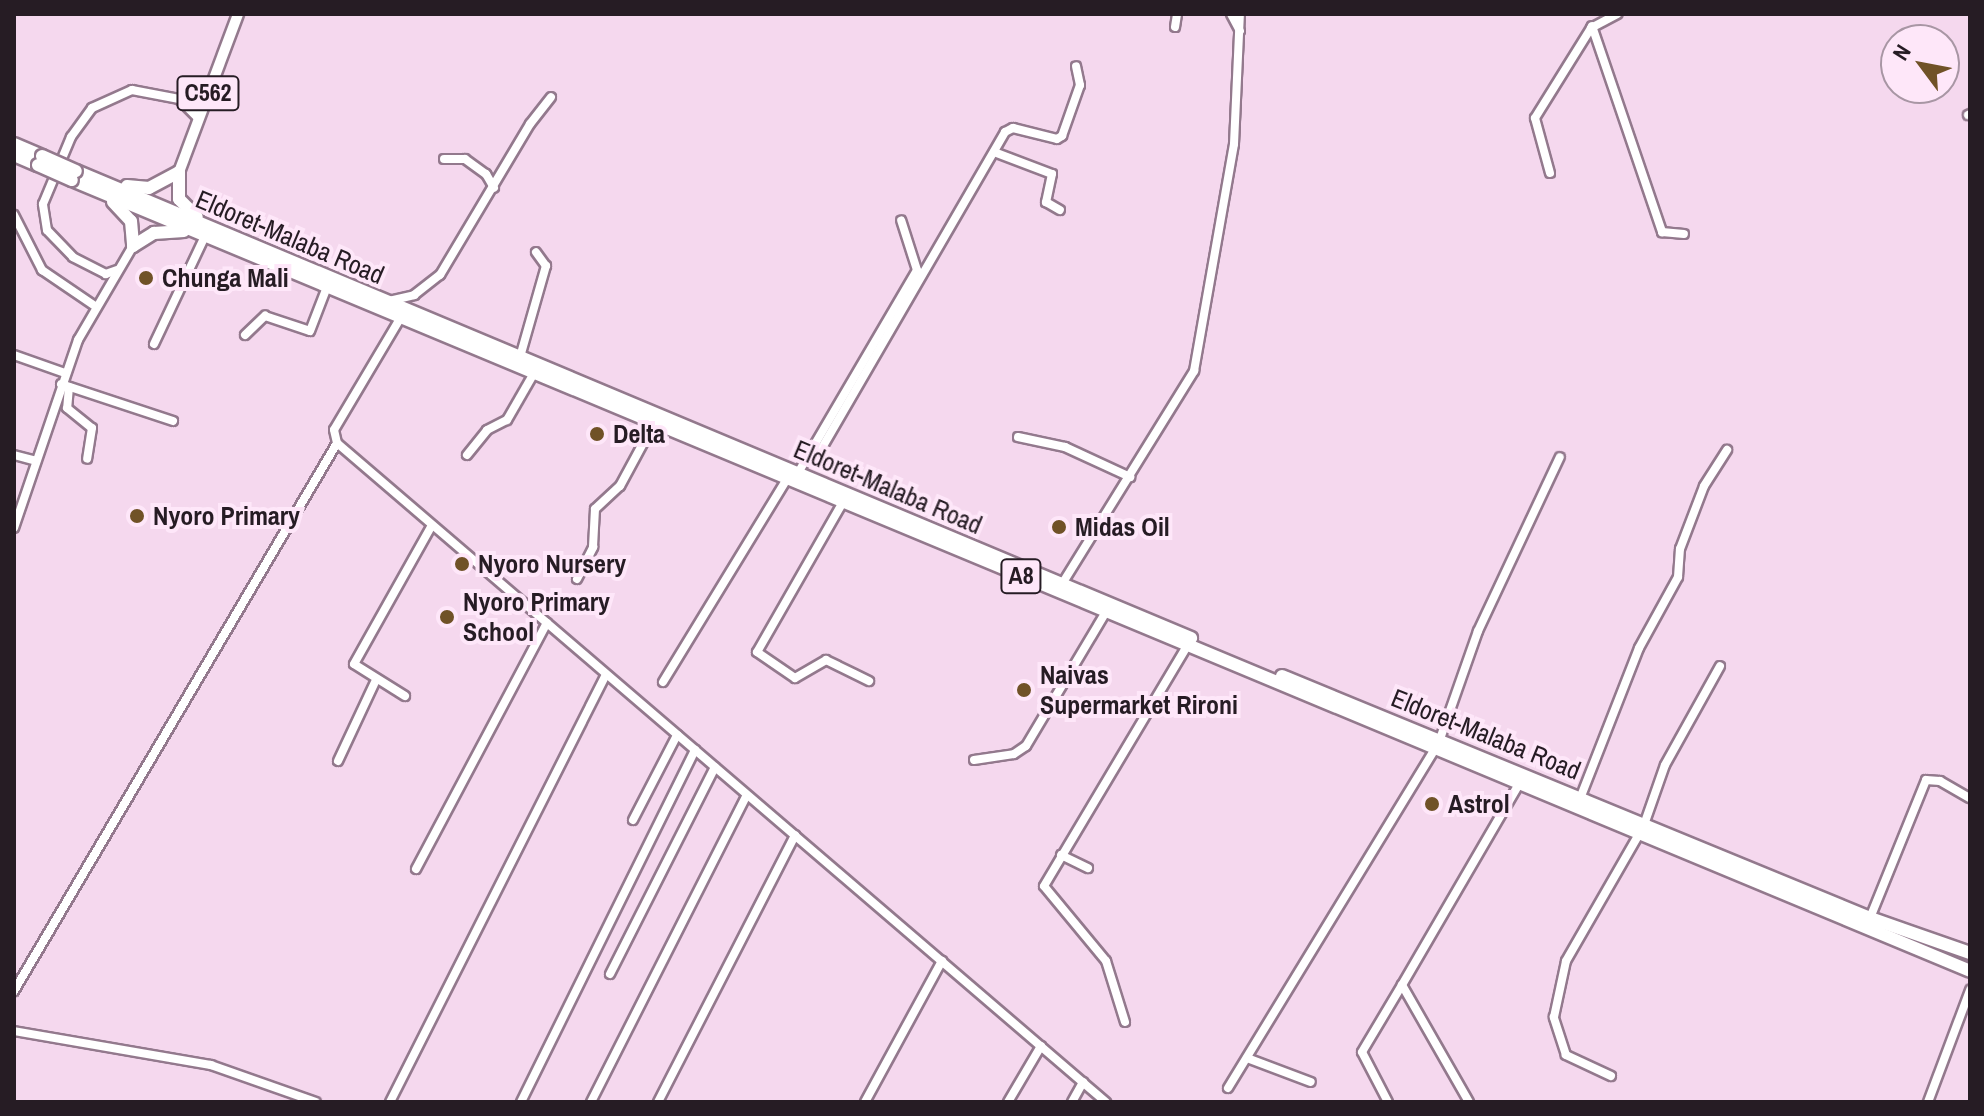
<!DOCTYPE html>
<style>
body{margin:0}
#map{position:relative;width:1984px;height:1116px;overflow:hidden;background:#f5d8ee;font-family:"Archivo Narrow",sans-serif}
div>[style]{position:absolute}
.roads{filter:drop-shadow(2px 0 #93798d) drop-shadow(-2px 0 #93798d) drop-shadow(0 2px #93798d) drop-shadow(0 -2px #93798d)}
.minor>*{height:8px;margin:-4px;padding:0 4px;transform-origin:4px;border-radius:4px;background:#fff}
.major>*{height:10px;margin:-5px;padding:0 5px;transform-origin:5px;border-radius:5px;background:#fff}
.highway>*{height:12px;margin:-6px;padding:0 6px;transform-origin:6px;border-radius:6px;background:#fff}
.bridges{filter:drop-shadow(2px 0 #93798d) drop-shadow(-2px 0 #93798d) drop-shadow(0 2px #93798d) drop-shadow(0 -2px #93798d)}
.highway-bridge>*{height:12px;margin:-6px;padding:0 6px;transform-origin:6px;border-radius:6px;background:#fff}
.dots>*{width:22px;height:22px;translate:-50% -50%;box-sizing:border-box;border:4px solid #fee7f9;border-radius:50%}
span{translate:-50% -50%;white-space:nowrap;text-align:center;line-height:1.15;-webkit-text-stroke:8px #fee7f9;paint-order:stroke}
.shield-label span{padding:2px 6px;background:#fee7f9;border:2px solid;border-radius:6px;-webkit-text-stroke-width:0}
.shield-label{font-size:24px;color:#261c24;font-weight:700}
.street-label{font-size:26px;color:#261c24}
.poi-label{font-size:26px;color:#261c24;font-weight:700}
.left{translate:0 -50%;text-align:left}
.frame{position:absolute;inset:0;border:16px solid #261c24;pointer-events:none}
.north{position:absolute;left:1880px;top:24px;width:80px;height:80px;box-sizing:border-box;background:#fee7f9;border:2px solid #a896a4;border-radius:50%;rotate:302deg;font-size:22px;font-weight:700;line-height:32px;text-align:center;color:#261c24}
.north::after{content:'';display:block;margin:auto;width:28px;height:36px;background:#705227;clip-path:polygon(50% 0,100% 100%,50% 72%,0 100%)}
</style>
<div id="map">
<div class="roads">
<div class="minor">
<div style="left:1231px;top:14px;width:19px;rotate:62deg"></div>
<div style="left:1592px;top:26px;width:218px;rotate:71.2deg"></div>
<div style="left:1662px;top:232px;width:22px;rotate:5deg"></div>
<div style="left:1175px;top:27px;width:13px;rotate:-81deg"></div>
<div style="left:1968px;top:115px;width:2px;rotate:-27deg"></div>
<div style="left:994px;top:152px;width:62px;rotate:20.8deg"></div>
<div style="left:1052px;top:174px;width:29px;rotate:102deg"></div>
<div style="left:1046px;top:202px;width:16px;rotate:30deg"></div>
<div style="left:444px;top:159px;width:21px"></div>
<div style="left:465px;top:159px;width:26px;rotate:36deg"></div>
<div style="left:486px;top:174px;width:16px;rotate:60deg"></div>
<div style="left:1550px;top:173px;width:57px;rotate:-105.3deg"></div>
<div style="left:1535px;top:118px;width:106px;rotate:-58.1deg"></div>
<div style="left:1591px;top:28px;width:30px;rotate:-28deg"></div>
<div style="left:14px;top:215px;width:62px;rotate:63deg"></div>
<div style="left:42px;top:270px;width:64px;rotate:34.2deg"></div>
<div style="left:117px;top:270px;width:12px;rotate:160deg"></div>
<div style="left:106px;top:274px;width:37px;rotate:-153deg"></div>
<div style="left:73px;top:257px;width:37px;rotate:-134deg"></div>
<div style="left:47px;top:230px;width:26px;rotate:-99deg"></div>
<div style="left:43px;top:204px;width:73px;rotate:-67.3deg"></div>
<div style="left:71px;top:137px;width:36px;rotate:-54deg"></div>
<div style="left:92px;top:108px;width:44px;rotate:-24.2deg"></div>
<div style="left:132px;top:90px;width:48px;rotate:10.8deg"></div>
<div style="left:179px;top:99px;width:27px;rotate:45deg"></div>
<div style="left:389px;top:301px;width:26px;rotate:-13deg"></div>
<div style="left:414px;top:295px;width:33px;rotate:-38deg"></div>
<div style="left:440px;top:275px;width:176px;rotate:-59.2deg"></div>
<div style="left:530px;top:124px;width:34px;rotate:-52deg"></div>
<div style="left:401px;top:317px;width:131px;rotate:120.7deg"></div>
<div style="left:334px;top:430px;width:13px;rotate:77deg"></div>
<div style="left:337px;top:443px;width:1013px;rotate:40.6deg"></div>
<div style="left:245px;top:335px;width:28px;rotate:-44deg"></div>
<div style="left:265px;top:316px;width:47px;rotate:18.4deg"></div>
<div style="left:310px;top:331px;width:47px;rotate:-68.9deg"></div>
<div style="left:154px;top:344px;width:119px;rotate:-64.7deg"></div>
<div style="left:14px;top:355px;width:54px;rotate:19.4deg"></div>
<div style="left:520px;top:357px;width:95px;rotate:-74.1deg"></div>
<div style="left:546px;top:266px;width:17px;rotate:-126deg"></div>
<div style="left:61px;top:384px;width:118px;rotate:18.3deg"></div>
<div style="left:69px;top:387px;width:21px;rotate:95deg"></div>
<div style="left:67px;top:408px;width:32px;rotate:39deg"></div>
<div style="left:92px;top:428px;width:31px;rotate:99deg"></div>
<div style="left:1018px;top:437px;width:48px;rotate:12deg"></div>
<div style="left:1065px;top:447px;width:72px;rotate:24.8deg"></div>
<div style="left:14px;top:455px;width:20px;rotate:15deg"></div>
<div style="left:467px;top:455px;width:32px;rotate:-51deg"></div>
<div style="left:487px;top:430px;width:22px;rotate:-27deg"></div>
<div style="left:507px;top:420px;width:54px;rotate:-60.1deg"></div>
<div style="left:806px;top:460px;width:15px;rotate:-28deg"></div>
<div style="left:819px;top:453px;width:371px;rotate:-59.9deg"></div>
<div style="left:1005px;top:132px;width:9px;rotate:-27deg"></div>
<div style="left:1013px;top:128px;width:45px;rotate:14deg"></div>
<div style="left:1057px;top:139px;width:6px;rotate:-31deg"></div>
<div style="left:1062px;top:136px;width:54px;rotate:-70.6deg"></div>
<div style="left:1080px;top:85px;width:19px;rotate:-102deg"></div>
<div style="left:798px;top:473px;width:235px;rotate:-59.6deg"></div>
<div style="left:917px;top:270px;width:52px;rotate:-107.7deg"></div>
<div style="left:843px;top:502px;width:173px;rotate:119.8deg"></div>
<div style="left:757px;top:652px;width:46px;rotate:34.4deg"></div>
<div style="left:795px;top:678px;width:36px;rotate:-30deg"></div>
<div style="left:826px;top:660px;width:48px;rotate:26deg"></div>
<div style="left:14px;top:528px;width:199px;rotate:-71.2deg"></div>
<div style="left:78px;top:340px;width:109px;rotate:-59.7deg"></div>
<div style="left:577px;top:579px;width:36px;rotate:-63deg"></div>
<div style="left:593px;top:547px;width:38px;rotate:-87deg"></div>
<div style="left:595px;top:509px;width:34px;rotate:-43deg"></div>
<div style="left:620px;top:486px;width:72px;rotate:-61.6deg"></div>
<div style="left:1062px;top:584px;width:251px;rotate:-58.2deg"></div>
<div style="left:1194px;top:371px;width:230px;rotate:-80deg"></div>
<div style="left:1234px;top:144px;width:130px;rotate:-87.4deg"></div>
<div style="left:663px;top:682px;width:238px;rotate:-58.6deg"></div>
<div style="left:405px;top:696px;width:60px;rotate:-147.9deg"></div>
<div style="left:354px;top:664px;width:159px;rotate:-60.7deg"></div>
<div style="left:1440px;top:739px;width:114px;rotate:-70.6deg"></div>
<div style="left:1478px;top:631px;width:192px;rotate:-64.8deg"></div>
<div style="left:974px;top:760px;width:40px;rotate:-8.5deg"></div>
<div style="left:1014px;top:754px;width:14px;rotate:-34deg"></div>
<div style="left:1026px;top:746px;width:156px;rotate:-59.2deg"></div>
<div style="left:338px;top:761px;width:89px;rotate:-64.9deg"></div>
<div style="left:1581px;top:796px;width:159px;rotate:-68.6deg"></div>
<div style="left:1639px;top:648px;width:81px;rotate:-61.2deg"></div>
<div style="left:1678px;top:577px;width:28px;rotate:-86deg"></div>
<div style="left:1680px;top:549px;width:67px;rotate:-69.1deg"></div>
<div style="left:1704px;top:486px;width:43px;rotate:-57.4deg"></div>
<div style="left:633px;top:820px;width:96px;rotate:-62.6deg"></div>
<div style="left:1645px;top:822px;width:60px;rotate:-70.7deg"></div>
<div style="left:1665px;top:765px;width:113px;rotate:-60.9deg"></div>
<div style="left:1061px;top:855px;width:30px;rotate:26deg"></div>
<div style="left:416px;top:869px;width:279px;rotate:-62deg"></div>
<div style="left:1870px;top:918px;width:149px;rotate:-67.9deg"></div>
<div style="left:1926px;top:780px;width:14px;rotate:4deg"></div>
<div style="left:1940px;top:781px;width:34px;rotate:30deg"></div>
<div style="left:610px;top:974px;width:232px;rotate:-63.1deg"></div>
<div style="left:14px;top:991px;width:636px;rotate:-59.48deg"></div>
<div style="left:1125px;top:1022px;width:64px;rotate:-107.3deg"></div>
<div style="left:1106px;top:961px;width:97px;rotate:-129.6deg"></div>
<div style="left:1044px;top:886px;width:279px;rotate:-59.2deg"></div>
<div style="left:14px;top:1031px;width:200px;rotate:9.8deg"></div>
<div style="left:211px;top:1065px;width:111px;rotate:19.4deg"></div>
<div style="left:1247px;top:1058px;width:68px;rotate:20.6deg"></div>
<div style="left:1611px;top:1076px;width:50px;rotate:-155deg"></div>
<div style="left:1566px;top:1055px;width:40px;rotate:-108deg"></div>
<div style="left:1554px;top:1017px;width:57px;rotate:-77.9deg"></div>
<div style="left:1566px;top:961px;width:146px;rotate:-60.1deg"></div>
<div style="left:1228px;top:1088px;width:397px;rotate:-58.6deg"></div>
<div style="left:390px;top:1102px;width:479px;rotate:-63.2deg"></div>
<div style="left:521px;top:1102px;width:393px;rotate:-63.7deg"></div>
<div style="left:591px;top:1102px;width:344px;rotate:-63.1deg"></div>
<div style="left:658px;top:1102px;width:300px;rotate:-62.8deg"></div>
<div style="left:865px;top:1102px;width:161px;rotate:-61.4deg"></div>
<div style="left:1008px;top:1102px;width:65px;rotate:-59.5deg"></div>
<div style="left:1072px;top:1102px;width:23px;rotate:-61deg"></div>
<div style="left:1388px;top:1102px;width:56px;rotate:-117.5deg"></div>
<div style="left:1362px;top:1052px;width:78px;rotate:-59.2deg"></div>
<div style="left:1469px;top:1102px;width:135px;rotate:-119.8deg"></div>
<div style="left:1402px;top:985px;width:233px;rotate:-59.8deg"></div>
<div style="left:1928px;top:1102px;width:120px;rotate:-69.4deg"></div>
</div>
<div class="major">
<div style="left:179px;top:172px;width:169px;rotate:-69.5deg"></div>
</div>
<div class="highway">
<div style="left:14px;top:144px;width:30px;rotate:23deg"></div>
<div style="left:14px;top:155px;width:26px;rotate:23deg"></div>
<div style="left:76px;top:171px;width:1209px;rotate:22.73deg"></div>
<div style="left:179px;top:172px;width:27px;rotate:90deg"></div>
<div style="left:179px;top:199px;width:25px;rotate:45deg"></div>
<div style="left:72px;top:180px;width:2056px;rotate:22.62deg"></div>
<div style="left:127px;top:186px;width:22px;rotate:5deg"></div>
<div style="left:149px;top:188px;width:34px;rotate:-28deg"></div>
<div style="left:113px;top:202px;width:26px;rotate:47deg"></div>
<div style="left:131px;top:221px;width:25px;rotate:85deg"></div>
<div style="left:133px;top:246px;width:25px;rotate:-32deg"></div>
<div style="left:154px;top:233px;width:30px;rotate:-4deg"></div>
<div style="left:1282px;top:676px;width:636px;rotate:22.37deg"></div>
<div style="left:1870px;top:918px;width:106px;rotate:19.3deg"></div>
</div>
</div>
<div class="bridges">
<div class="highway-bridge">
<div style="left:42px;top:156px;width:37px;rotate:24deg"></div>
<div style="left:38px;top:165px;width:37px;rotate:24deg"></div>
</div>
</div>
<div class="dots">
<div style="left:146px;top:278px;background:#705227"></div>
<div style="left:597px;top:434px;background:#705227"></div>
<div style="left:137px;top:516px;background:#705227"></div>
<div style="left:1059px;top:527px;background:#705227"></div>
<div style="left:462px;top:564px;background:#705227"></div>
<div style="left:447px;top:617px;background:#705227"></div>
<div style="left:1024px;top:690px;background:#705227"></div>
<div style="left:1432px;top:804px;background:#705227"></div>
</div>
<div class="shield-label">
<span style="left:208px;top:93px">C562</span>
<span style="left:1021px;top:576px">A8</span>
</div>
<div class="street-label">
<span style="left:290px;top:237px;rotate:23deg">Eldoret-Malaba Road</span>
<span style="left:888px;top:487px;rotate:23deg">Eldoret-Malaba Road</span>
<span style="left:1486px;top:734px;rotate:22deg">Eldoret-Malaba Road</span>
</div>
<div class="poi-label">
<span class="left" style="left:162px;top:278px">Chunga Mali</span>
<span class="left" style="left:613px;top:434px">Delta</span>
<span class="left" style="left:153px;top:516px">Nyoro Primary</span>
<span class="left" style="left:1075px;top:527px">Midas Oil</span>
<span class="left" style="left:478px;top:564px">Nyoro Nursery</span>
<span class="left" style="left:463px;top:617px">Nyoro Primary<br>School</span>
<span class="left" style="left:1040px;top:690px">Naivas<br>Supermarket Rironi</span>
<span class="left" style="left:1448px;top:804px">Astrol</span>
</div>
<div class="frame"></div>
<div class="north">N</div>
</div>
